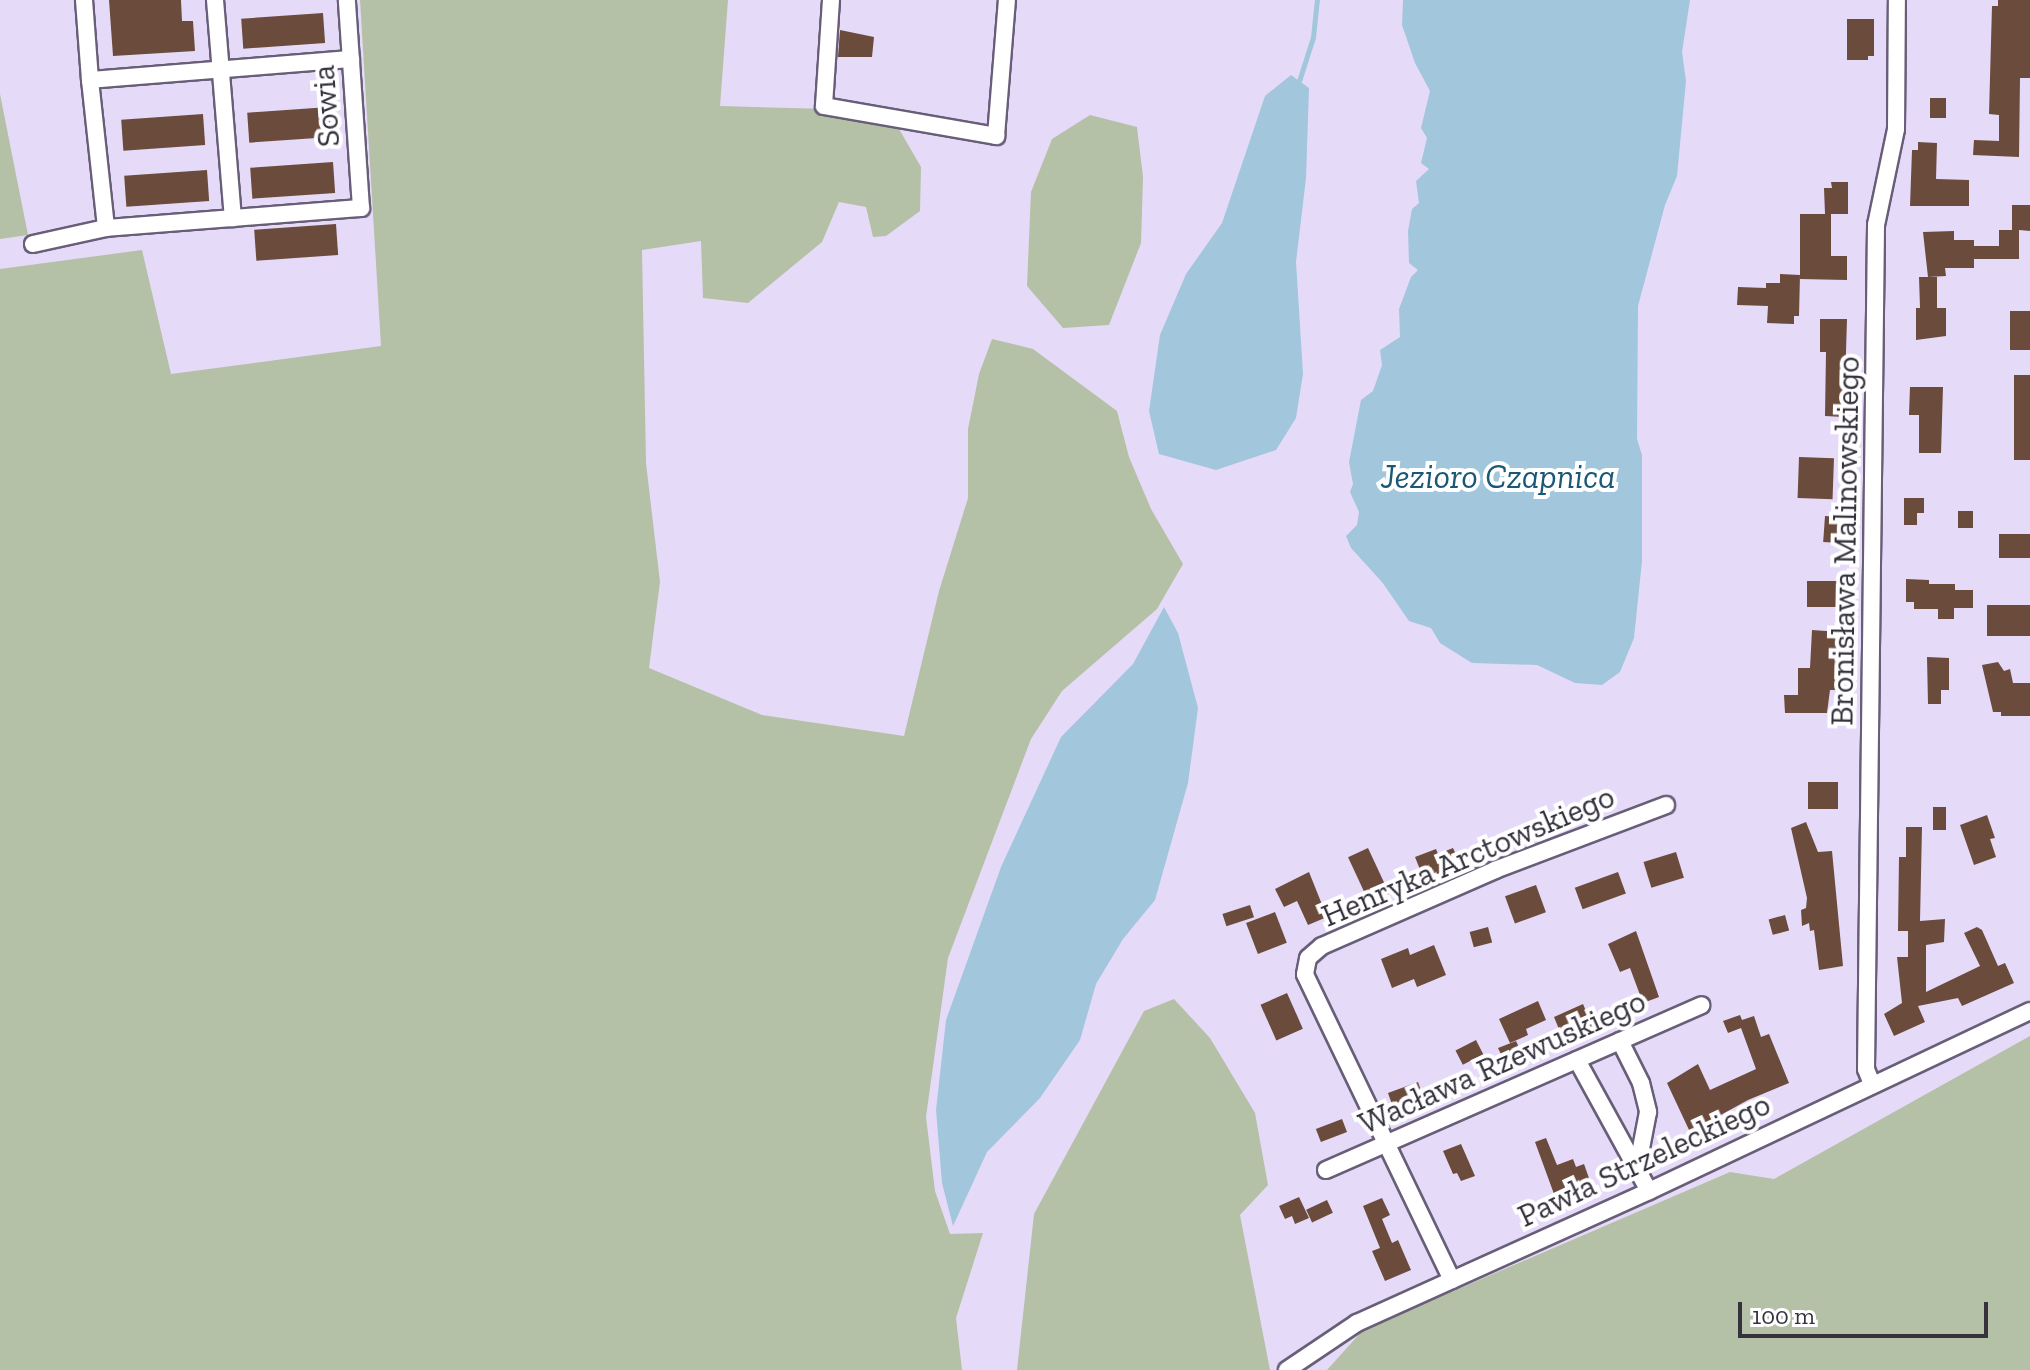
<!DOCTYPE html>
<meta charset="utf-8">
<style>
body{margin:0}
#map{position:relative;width:2030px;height:1370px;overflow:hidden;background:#e6daf9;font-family:"Zilla Slab",serif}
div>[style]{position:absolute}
.green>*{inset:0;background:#b4c1a6}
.water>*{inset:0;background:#a2c6db}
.stream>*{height:5px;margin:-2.5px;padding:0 2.5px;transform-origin:2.5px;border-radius:2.5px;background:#a2c6db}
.building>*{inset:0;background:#6a4b3c;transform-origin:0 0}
.roads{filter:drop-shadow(2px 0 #695e78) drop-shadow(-2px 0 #695e78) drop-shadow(0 2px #695e78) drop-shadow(0 -2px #695e78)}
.minor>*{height:16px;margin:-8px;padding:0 8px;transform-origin:8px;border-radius:8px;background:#fff}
span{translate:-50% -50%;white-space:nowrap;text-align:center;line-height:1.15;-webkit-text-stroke:8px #fff;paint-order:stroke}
.street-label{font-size:32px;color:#35313d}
.water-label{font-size:34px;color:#1b5776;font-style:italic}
.scale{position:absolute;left:1738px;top:1302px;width:250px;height:36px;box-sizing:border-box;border:4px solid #35313d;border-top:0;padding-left:10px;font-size:24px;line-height:28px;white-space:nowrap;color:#35313d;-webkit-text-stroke:6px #fff;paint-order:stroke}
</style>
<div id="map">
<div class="green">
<div style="clip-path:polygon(360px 0,728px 0,720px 106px,828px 109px,895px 122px,921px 167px,920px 211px,886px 236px,873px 237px,866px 207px,839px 202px,822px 242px,748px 303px,703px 298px,701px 241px,642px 250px,646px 463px,660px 582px,649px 668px,762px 715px,904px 736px,939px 591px,968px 498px,968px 429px,979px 374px,992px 339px,1033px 349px,1117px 411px,1129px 457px,1151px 509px,1183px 564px,1157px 609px,1062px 691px,1031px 739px,948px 958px,926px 1117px,935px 1191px,950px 1234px,983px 1233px,956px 1318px,962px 1370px,0 1370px,0 269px,142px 250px,171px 374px,381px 346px)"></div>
<div style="clip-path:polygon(0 94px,28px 235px,0 239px)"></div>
<div style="clip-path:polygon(1090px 115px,1137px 127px,1143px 177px,1141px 243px,1109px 325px,1063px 328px,1027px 286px,1031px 192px,1052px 139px)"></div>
<div style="clip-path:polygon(1174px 999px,1210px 1038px,1255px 1113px,1268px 1185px,1240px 1215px,1270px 1370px,1017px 1370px,1034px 1214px,1144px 1011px)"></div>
<div style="clip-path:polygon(2030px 1036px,2030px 1370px,1327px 1370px,1363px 1330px,1730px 1172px,1774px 1179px)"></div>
</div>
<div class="water">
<div style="clip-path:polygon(1403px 0,1690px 0,1682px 52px,1686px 81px,1677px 176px,1665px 205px,1638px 306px,1637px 439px,1642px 455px,1642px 561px,1634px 638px,1620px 672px,1602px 685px,1575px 683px,1537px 665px,1472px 663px,1440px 643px,1431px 628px,1409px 621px,1382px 582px,1351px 548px,1346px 536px,1357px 525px,1359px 512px,1350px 492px,1353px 484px,1349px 462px,1361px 400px,1373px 391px,1382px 365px,1380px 350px,1400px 337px,1399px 309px,1411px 277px,1418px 270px,1409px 263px,1408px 231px,1412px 209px,1419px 203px,1416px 181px,1429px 169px,1421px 163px,1427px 138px,1421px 128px,1430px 91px,1415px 63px,1402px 25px)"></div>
<div style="clip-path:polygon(1291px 75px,1309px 88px,1306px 178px,1296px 262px,1303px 374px,1296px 418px,1276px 450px,1216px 470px,1159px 454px,1149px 411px,1160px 335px,1186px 274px,1222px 223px,1265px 96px)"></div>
<div style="clip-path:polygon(1164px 607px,1178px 633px,1198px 708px,1188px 783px,1155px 900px,1123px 939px,1096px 984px,1080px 1040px,1040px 1098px,987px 1152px,953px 1226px,942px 1183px,936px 1110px,946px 1020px,1001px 867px,1061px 737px,1133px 664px)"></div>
</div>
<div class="stream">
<div style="left:1299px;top:81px;width:46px;rotate:-72.3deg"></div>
<div style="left:1313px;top:37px;width:37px;rotate:-84deg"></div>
</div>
<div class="building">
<div style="clip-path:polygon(109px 0,181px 0,182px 21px,193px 21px,195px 51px,113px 56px)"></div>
<div style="clip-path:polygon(1998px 0,2030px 0,2030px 78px,2020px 78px,2019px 157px,1973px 155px,1974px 140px,1999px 141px,1999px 115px,1989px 114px,1992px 6px,1998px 6px)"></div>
<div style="left:323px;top:13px;width:30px;height:82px;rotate:86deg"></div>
<div style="clip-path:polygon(1847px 19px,1874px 19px,1874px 56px,1868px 56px,1868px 60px,1847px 60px)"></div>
<div style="clip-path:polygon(840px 30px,874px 37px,872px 57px,838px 57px)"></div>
<div style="left:1930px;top:98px;width:16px;height:20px"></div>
<div style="left:329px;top:107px;width:30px;height:82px;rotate:86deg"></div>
<div style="left:203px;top:114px;width:31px;height:82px;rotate:86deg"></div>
<div style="clip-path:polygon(1918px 142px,1937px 143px,1936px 179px,1969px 180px,1969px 206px,1910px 206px,1912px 150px,1918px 150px)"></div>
<div style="left:333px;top:162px;width:31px;height:83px;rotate:86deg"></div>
<div style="left:207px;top:170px;width:31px;height:83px;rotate:86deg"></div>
<div style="clip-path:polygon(1831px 182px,1848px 182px,1848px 214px,1825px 214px,1824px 188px,1832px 188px)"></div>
<div style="clip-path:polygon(2012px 205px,2030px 205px,2030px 231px,2019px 230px,2019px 259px,1974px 259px,1974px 268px,1945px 268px,1946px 276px,1928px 277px,1923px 232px,1954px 231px,1954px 240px,1974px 240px,1974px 246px,1999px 246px,1999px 230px,2012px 230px)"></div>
<div style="clip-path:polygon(1800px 214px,1831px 214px,1831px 256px,1847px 256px,1847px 280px,1800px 279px)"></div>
<div style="left:336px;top:224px;width:31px;height:82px;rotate:86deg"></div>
<div style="clip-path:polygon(1780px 274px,1800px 275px,1799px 316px,1794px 316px,1794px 324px,1767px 323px,1768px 306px,1737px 305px,1738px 287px,1766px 288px,1766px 283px,1780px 283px)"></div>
<div style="clip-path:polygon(1919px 277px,1937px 277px,1937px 308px,1946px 308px,1946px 336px,1916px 340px,1916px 308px,1920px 308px)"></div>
<div style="left:2010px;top:311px;width:20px;height:39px"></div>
<div style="clip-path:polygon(1820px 319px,1847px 319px,1844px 417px,1825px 416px,1826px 352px,1820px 352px)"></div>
<div style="left:2014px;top:375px;width:16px;height:85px"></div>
<div style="clip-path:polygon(1910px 387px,1943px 387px,1941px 453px,1919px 453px,1919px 415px,1909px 415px)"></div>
<div style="left:1799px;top:457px;width:35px;height:41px;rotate:2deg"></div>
<div style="clip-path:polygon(1904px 498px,1924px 498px,1924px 513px,1917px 513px,1917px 525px,1904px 525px)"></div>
<div style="left:1958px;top:511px;width:15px;height:17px"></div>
<div style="left:1825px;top:516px;width:13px;height:26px;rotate:4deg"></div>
<div style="left:1999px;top:534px;width:31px;height:24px"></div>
<div style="clip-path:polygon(1906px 579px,1929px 580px,1929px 584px,1955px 584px,1955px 590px,1973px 590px,1973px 608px,1954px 608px,1954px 619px,1938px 619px,1938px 609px,1914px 609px,1914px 602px,1906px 602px)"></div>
<div style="left:1807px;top:581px;width:33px;height:26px"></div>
<div style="left:2030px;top:605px;width:31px;height:43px;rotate:90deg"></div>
<div style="clip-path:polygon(1812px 630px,1840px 632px,1838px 668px,1842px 668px,1842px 690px,1830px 690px,1827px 713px,1785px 713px,1784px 695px,1798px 695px,1798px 668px,1810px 668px)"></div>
<div style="clip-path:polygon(1927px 657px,1949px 658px,1949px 690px,1941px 690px,1941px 704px,1928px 704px)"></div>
<div style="clip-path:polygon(1998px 662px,2004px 671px,2010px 669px,2013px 683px,2030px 683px,2030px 716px,2001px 716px,2001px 712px,1993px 712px,1982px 665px)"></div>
<div style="left:1808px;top:782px;width:30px;height:27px"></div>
<div style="left:1933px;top:807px;width:13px;height:23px"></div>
<div style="clip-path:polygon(1987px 815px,1995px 838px,1990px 839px,1996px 857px,1974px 865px,1960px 825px)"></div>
<div style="clip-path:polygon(1806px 822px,1818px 852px,1832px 851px,1843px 966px,1819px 970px,1814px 930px,1810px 931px,1809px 923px,1802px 926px,1801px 910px,1806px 908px,1807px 898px,1791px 828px)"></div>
<div style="clip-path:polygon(1906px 827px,1922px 827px,1920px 921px,1945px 919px,1944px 942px,1926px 945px,1926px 992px,1980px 966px,1964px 933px,1977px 927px,1982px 930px,1998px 966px,2005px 963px,2014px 983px,1962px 1006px,1958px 998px,1918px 1006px,1925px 1022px,1894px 1036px,1884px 1014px,1902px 1003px,1897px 957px,1908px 957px,1908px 931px,1898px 931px,1899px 857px,1906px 857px)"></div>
<div style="left:1368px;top:848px;width:51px;height:22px;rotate:65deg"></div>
<div style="clip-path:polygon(1453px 848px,1462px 868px,1425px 882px,1415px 857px,1436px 849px,1438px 854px)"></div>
<div style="left:1676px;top:852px;width:27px;height:34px;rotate:73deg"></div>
<div style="clip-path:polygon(1309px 872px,1327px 917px,1308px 925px,1297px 901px,1284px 907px,1275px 889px)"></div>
<div style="left:1618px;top:872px;width:23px;height:46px;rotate:70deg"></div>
<div style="left:1536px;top:885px;width:29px;height:33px;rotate:70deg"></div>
<div style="left:1250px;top:905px;width:13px;height:29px;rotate:72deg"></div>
<div style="left:1275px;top:912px;width:33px;height:31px;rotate:69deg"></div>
<div style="left:1785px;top:915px;width:16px;height:17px;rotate:75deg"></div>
<div style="left:1488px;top:927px;width:16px;height:19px;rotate:75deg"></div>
<div style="clip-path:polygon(1636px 931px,1659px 997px,1643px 1003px,1630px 968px,1620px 972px,1608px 944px)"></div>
<div style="clip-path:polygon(1434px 945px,1446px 975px,1417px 987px,1414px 979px,1392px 988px,1381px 959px,1408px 948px,1410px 955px)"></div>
<div style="left:1287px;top:993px;width:39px;height:29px;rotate:66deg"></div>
<div style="clip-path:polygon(1538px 1001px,1546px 1020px,1526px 1029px,1528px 1035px,1510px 1043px,1499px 1019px)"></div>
<div style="clip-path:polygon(1583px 1004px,1596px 1034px,1575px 1043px,1572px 1035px,1563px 1039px,1554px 1017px)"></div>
<div style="clip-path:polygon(1740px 1015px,1742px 1020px,1754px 1016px,1761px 1037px,1769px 1034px,1789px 1083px,1748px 1100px,1690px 1132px,1667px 1083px,1698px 1064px,1710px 1090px,1756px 1069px,1741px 1028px,1728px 1033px,1723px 1021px)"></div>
<div style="left:1476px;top:1040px;width:16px;height:23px;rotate:63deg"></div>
<div style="clip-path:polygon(1516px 1041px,1521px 1052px,1517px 1054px,1519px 1059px,1506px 1065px,1498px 1048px)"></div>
<div style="left:1418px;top:1082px;width:20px;height:32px;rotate:70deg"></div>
<div style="left:1342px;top:1119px;width:14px;height:28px;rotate:69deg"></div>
<div style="clip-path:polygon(1546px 1138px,1557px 1165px,1573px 1159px,1576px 1167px,1584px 1164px,1590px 1181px,1554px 1194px,1535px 1142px)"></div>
<div style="clip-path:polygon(1461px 1144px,1475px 1176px,1461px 1181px,1457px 1173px,1453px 1174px,1443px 1151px)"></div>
<div style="clip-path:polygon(1299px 1197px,1309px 1218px,1295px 1224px,1292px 1216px,1285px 1219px,1279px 1206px)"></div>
<div style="clip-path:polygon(1382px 1198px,1390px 1215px,1382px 1219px,1392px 1243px,1398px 1240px,1411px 1270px,1385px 1281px,1372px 1251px,1380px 1248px,1363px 1206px)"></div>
<div style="left:1327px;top:1200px;width:14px;height:23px;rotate:65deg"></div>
</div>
<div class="roads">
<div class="minor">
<div style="left:84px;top:0;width:80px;rotate:85.7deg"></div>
<div style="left:90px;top:80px;width:262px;rotate:-4.6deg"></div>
<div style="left:215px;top:0;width:219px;rotate:85.3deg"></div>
<div style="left:831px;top:0;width:106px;rotate:93.8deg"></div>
<div style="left:824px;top:106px;width:175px;rotate:9.9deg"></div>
<div style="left:996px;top:136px;width:136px;rotate:-85.4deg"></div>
<div style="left:90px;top:80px;width:149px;rotate:83.8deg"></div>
<div style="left:33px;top:244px;width:75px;rotate:-12.4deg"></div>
<div style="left:106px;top:228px;width:256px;rotate:-4.5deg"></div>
<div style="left:361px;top:208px;width:208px;rotate:-93.9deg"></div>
<div style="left:1620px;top:1041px;width:47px;rotate:63.4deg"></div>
<div style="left:1641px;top:1083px;width:30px;rotate:76deg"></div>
<div style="left:1648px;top:1112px;width:58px;rotate:100.9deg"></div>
<div style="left:1577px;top:1060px;width:149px;rotate:61.2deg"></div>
<div style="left:1872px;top:1084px;width:16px;rotate:-112deg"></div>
<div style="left:1866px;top:1069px;width:844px;rotate:-89.32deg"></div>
<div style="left:1876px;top:225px;width:98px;rotate:-78.2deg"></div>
<div style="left:1896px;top:129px;width:129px;rotate:-89.6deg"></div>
<div style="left:1326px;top:1170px;width:410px;rotate:-23.7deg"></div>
<div style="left:1452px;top:1280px;width:339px;rotate:-115.7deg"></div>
<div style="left:1305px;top:974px;width:16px;rotate:-79deg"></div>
<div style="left:1308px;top:958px;width:18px;rotate:-41deg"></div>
<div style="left:1322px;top:946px;width:189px;rotate:-23.7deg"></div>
<div style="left:1495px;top:870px;width:183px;rotate:-20.8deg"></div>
<div style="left:1287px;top:1370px;width:84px;rotate:-33.9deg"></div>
<div style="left:1357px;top:1323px;width:320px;rotate:-24.3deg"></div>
<div style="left:1649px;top:1191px;width:421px;rotate:-25.3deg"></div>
</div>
</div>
<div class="street-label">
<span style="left:326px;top:106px;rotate:-94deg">Sowia</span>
<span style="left:1845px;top:541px;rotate:-89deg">Bronisława Malinowskiego</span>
<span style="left:1468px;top:856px;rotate:-23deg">Henryka Arctowskiego</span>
<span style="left:1502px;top:1062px;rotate:-24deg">Wacława Rzewuskiego</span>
<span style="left:1644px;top:1160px;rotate:-25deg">Pawła Strzeleckiego</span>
</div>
<div class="water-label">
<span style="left:1498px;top:477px">Jezioro Czapnica</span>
</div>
<div class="scale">100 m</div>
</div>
